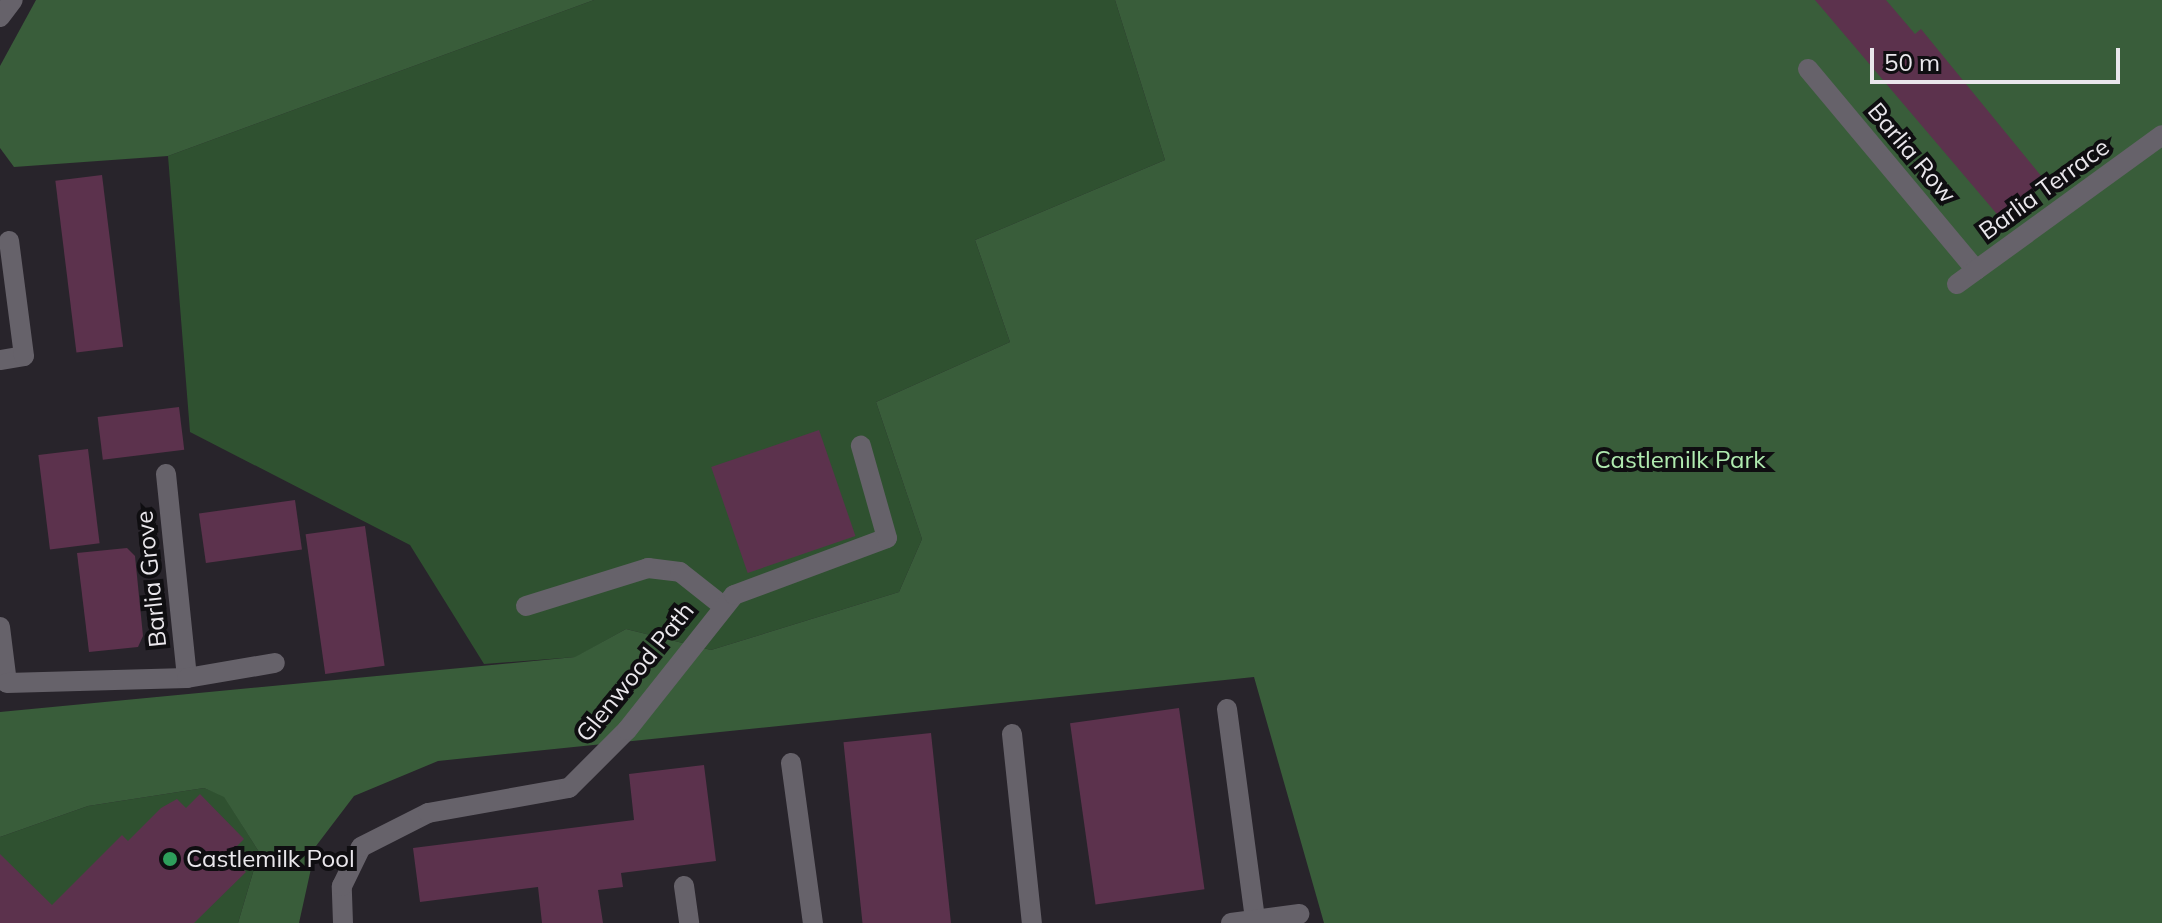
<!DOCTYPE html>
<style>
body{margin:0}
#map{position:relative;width:2162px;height:923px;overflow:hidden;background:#28242b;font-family:Mulish,sans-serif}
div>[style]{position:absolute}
.green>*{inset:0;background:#2f5130}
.forest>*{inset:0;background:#395d3a}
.building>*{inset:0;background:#5c324d;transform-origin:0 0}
.lane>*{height:20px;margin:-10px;padding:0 10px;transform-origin:10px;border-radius:10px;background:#66626a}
.street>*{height:20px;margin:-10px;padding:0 10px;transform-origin:10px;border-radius:10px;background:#66626a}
.dots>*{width:22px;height:22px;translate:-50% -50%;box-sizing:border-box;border:4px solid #0f0e11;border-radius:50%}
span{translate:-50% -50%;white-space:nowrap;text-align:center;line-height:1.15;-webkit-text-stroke:8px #0f0e11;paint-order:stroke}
.street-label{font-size:24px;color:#eae7ec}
.park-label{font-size:24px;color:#b0ebb0}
.poi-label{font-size:24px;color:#eae7ec}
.left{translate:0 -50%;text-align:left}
.scale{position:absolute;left:1870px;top:48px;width:250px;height:36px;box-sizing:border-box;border:4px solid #eae7ec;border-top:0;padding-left:10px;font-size:24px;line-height:28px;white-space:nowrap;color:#eae7ec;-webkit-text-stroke:6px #0f0e11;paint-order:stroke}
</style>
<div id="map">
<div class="green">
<div style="clip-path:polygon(594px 0,1115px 0,1165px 160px,975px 240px,1010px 342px,876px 402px,922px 539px,899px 592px,711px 650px,626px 629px,576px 657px,484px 664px,410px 545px,190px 432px,168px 156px)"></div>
<div style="clip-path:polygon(204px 788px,224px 796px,259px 852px,238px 923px,0 923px,0 837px,88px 806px)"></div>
</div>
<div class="forest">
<div style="clip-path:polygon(36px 0,594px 0,168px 156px,14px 167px,0 148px,0 66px)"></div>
<div style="clip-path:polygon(1115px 0,2162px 0,2162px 923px,1324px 923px,1254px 677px,438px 761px,354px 796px,316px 846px,299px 923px,238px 923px,259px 852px,224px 797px,204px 788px,88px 806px,0 837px,0 712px,575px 657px,626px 629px,711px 650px,899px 592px,922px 539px,876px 402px,1010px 342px,975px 240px,1165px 160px)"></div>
</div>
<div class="building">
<div style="clip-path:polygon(1815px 0,1886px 0,1915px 34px,1921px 29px,2046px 182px,2002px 220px)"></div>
<div style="left:102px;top:175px;width:173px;height:47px;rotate:83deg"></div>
<div style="left:179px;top:407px;width:43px;height:82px;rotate:83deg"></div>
<div style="left:819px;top:430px;width:112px;height:114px;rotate:71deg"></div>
<div style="left:88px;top:449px;width:95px;height:50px;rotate:83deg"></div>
<div style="left:295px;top:500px;width:50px;height:97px;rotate:82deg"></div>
<div style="left:365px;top:526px;width:141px;height:60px;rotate:82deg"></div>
<div style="clip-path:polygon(127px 548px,135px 556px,143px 636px,138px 647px,89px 652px,77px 553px)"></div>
<div style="left:1179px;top:708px;width:183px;height:110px;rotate:82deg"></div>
<div style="left:931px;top:733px;width:191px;height:88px;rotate:84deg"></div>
<div style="clip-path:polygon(704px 765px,716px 861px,621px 873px,623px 887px,598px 890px,603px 923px,542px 923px,538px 887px,420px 902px,413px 848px,634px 820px,629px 774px)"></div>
<div style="clip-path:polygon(200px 794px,244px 839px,237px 846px,246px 854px,237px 863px,246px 872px,194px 923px,0 923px,0 854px,52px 905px,122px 835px,128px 841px,161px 808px,177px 799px,186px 808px)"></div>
</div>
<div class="lane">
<div style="left:0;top:360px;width:24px;rotate:-9deg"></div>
<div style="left:24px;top:356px;width:116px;rotate:-97.4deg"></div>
<div style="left:526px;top:606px;width:128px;rotate:-17.3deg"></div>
<div style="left:648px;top:568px;width:32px;rotate:7deg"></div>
<div style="left:680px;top:572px;width:55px;rotate:38.3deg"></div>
<div style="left:1227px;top:709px;width:213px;rotate:82.4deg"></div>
<div style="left:1012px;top:734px;width:190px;rotate:84deg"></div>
<div style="left:791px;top:763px;width:162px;rotate:82.2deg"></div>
<div style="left:684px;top:886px;width:37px;rotate:82deg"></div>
</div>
<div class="street">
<div style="left:0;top:17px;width:21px;rotate:-53deg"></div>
<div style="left:1808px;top:69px;width:262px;rotate:50.1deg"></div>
<div style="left:1957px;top:284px;width:253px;rotate:-36deg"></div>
<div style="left:166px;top:474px;width:205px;rotate:84.1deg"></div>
<div style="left:0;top:627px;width:56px;rotate:82.9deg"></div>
<div style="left:7px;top:683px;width:180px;rotate:-1.6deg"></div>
<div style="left:187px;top:678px;width:89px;rotate:-9.7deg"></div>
<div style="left:343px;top:923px;width:37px;rotate:-92deg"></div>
<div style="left:342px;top:886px;width:43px;rotate:-64deg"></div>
<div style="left:361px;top:847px;width:75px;rotate:-26.9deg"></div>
<div style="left:428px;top:813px;width:143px;rotate:-10.1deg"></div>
<div style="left:569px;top:788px;width:82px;rotate:-45deg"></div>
<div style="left:627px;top:730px;width:172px;rotate:-51.6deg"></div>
<div style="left:734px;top:595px;width:163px;rotate:-20.4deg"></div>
<div style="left:887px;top:538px;width:96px;rotate:-105.8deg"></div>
<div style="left:1231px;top:923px;width:69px;rotate:-7.5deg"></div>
</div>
<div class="dots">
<div style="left:170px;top:859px;background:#2e9e5b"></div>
</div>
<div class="street-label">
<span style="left:1912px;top:153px;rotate:50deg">Barlia Row</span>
<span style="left:2044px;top:189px;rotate:-36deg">Barlia Terrace</span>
<span style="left:151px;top:579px;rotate:-96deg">Barlia Grove</span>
<span style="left:635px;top:672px;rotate:-51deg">Glenwood Path</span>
</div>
<div class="park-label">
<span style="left:1680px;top:460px">Castlemilk Park</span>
</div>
<div class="poi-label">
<span class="left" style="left:186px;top:859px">Castlemilk Pool</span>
</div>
<div class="scale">50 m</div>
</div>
